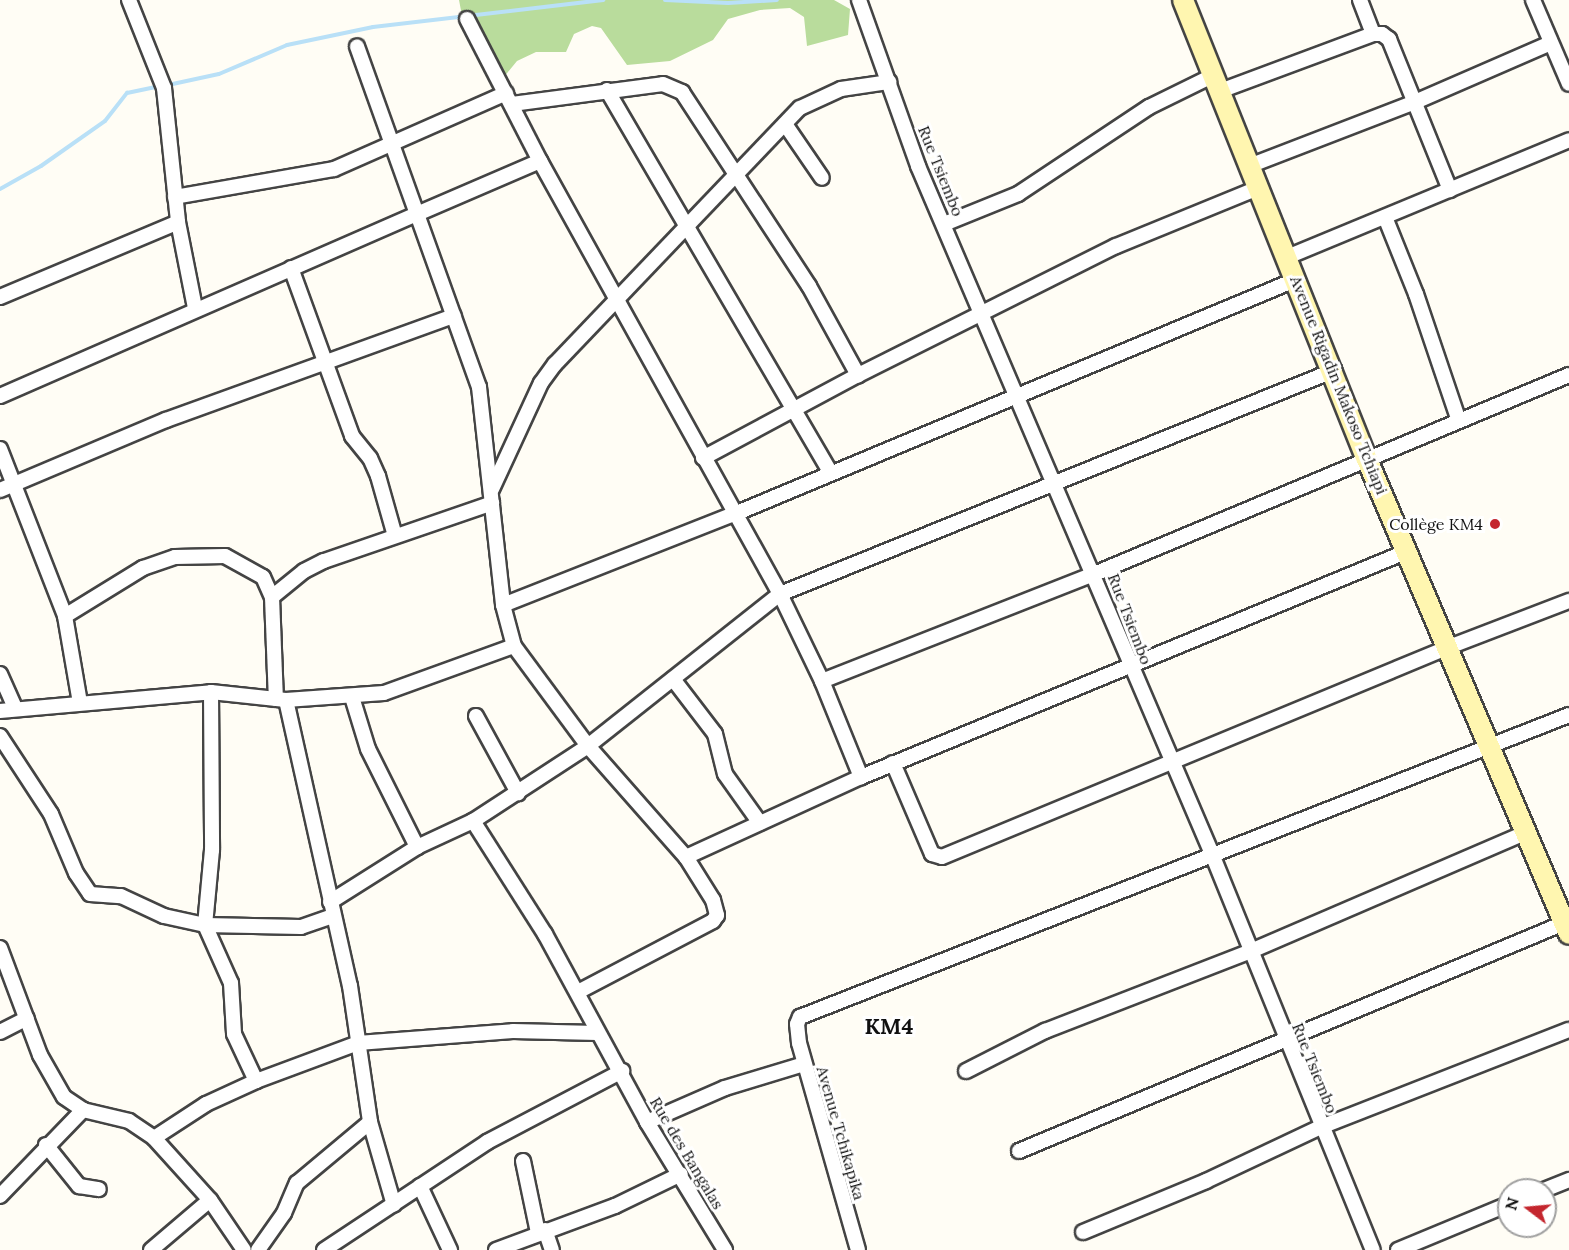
<!DOCTYPE html>
<meta charset="utf-8">
<style>
body{margin:0}
#map{position:relative;width:1569px;height:1250px;overflow:hidden;background:#fffdf5;font-family:Lora,serif}
div>[style]{position:absolute}
.forest>*{inset:0;background:#b9dc9c}
.stream>*{height:4px;margin:-2px;padding:0 2px;transform-origin:2px;border-radius:2px;background:#b9e0f7}
.roads{filter:drop-shadow(2px 0 #444) drop-shadow(-2px 0 #444) drop-shadow(0 2px #444) drop-shadow(0 -2px #444)}
.street>*{height:14px;margin:-7px;padding:0 7px;transform-origin:7px;border-radius:7px;background:#fff}
.secondary>*{height:20px;margin:-10px;padding:0 10px;transform-origin:10px;border-radius:10px;background:#fff6b0}
.dots>*{width:16px;height:16px;translate:-50% -50%;box-sizing:border-box;border:3px solid #fff;border-radius:50%}
span{translate:-50% -50%;white-space:nowrap;text-align:center;line-height:1.15;-webkit-text-stroke:6px #fff;paint-order:stroke}
.street-label{font-size:16px;color:#111}
.poi-label{font-size:16px;color:#111}
.right{translate:-100% -50%;text-align:right}
.district-label{font-size:22px;color:#111;font-weight:700}
.north{position:absolute;left:1497px;top:1178px;width:60px;height:60px;box-sizing:border-box;background:#fff;border:2px solid #a0a0a0;border-radius:50%;rotate:286deg;font-size:16px;font-weight:700;line-height:24px;text-align:center;color:#111}
.north::after{content:'';display:block;margin:auto;width:21px;height:27px;background:#c4262e;clip-path:polygon(50% 0,100% 100%,50% 72%,0 100%)}
</style>
<div id="map">
<div class="forest">
<div style="clip-path:polygon(459px 0,834px 0,850px 9px,848px 35px,807px 46px,804px 17px,790px 8px,760px 10px,728px 19px,713px 40px,670px 61px,627px 65px,601px 28px,592px 26px,574px 34px,566px 52px,536px 52px,517px 61px,499px 83px,463px 21px)"></div>
</div>
<div class="stream">
<div style="left:665px;top:0;width:63px;rotate:2.7deg"></div>
<div style="left:728px;top:3px;width:49px;rotate:-3.5deg"></div>
<div style="left:168px;top:85px;width:52px;rotate:-12.2deg"></div>
<div style="left:219px;top:74px;width:74px;rotate:-23.1deg"></div>
<div style="left:287px;top:45px;width:88px;rotate:-11.8deg"></div>
<div style="left:373px;top:27px;width:232px;rotate:-6.7deg"></div>
<div style="left:0;top:189px;width:47px;rotate:-29.3deg"></div>
<div style="left:41px;top:166px;width:78px;rotate:-35.1deg"></div>
<div style="left:105px;top:121px;width:36px;rotate:-52deg"></div>
<div style="left:127px;top:93px;width:34px;rotate:-12deg"></div>
</div>
<div class="roads">
<div class="street">
<div style="left:129px;top:0;width:95px;rotate:68.3deg"></div>
<div style="left:164px;top:88px;width:135px;rotate:84deg"></div>
<div style="left:178px;top:222px;width:88px;rotate:78.8deg"></div>
<div style="left:859px;top:0;width:176px;rotate:70.4deg"></div>
<div style="left:918px;top:166px;width:748px;rotate:66.86deg"></div>
<div style="left:1212px;top:854px;width:427px;rotate:67.9deg"></div>
<div style="left:1360px;top:0;width:36px;rotate:69deg"></div>
<div style="left:1533px;top:0;width:91px;rotate:66.8deg"></div>
<div style="left:467px;top:19px;width:160px;rotate:62.8deg"></div>
<div style="left:540px;top:161px;width:495px;rotate:61deg"></div>
<div style="left:780px;top:594px;width:97px;rotate:64.2deg"></div>
<div style="left:822px;top:681px;width:104px;rotate:67.9deg"></div>
<div style="left:607px;top:90px;width:444px;rotate:59.7deg"></div>
<div style="left:1220px;top:91px;width:163px;rotate:-20.4deg"></div>
<div style="left:1373px;top:34px;width:9px"></div>
<div style="left:1382px;top:34px;width:9px;rotate:36deg"></div>
<div style="left:1389px;top:39px;width:163px;rotate:68deg"></div>
<div style="left:512px;top:104px;width:152px;rotate:-7.5deg"></div>
<div style="left:663px;top:84px;width:21px;rotate:23deg"></div>
<div style="left:682px;top:92px;width:232px;rotate:56.8deg"></div>
<div style="left:809px;top:286px;width:102px;rotate:61.2deg"></div>
<div style="left:785px;top:124px;width:65px;rotate:55.6deg"></div>
<div style="left:540px;top:161px;width:134px;rotate:156.7deg"></div>
<div style="left:417px;top:214px;width:184px;rotate:70.3deg"></div>
<div style="left:479px;top:387px;width:219px;rotate:83.7deg"></div>
<div style="left:503px;top:605px;width:42px;rotate:75deg"></div>
<div style="left:514px;top:646px;width:124px;rotate:53.5deg"></div>
<div style="left:588px;top:746px;width:148px;rotate:48.6deg"></div>
<div style="left:686px;top:857px;width:51px;rotate:57.9deg"></div>
<div style="left:713px;top:900px;width:16px;rotate:75deg"></div>
<div style="left:717px;top:915px;width:7px;rotate:124deg"></div>
<div style="left:713px;top:921px;width:153px;rotate:152.3deg"></div>
<div style="left:1249px;top:166px;width:178px;rotate:-21.1deg"></div>
<div style="left:1415px;top:102px;width:148px;rotate:-23.5deg"></div>
<div style="left:175px;top:197px;width:161px;rotate:-10deg"></div>
<div style="left:334px;top:169px;width:188px;rotate:-23.8deg"></div>
<div style="left:1385px;top:217px;width:83px;rotate:68.1deg"></div>
<div style="left:1416px;top:294px;width:134px;rotate:71.3deg"></div>
<div style="left:944px;top:224px;width:80px;rotate:-22.1deg"></div>
<div style="left:1018px;top:194px;width:157px;rotate:-33.6deg"></div>
<div style="left:1149px;top:107px;width:72px;rotate:-26.2deg"></div>
<div style="left:1287px;top:257px;width:305px;rotate:-22.5deg"></div>
<div style="left:291px;top:268px;width:179px;rotate:70deg"></div>
<div style="left:352px;top:436px;width:28px;rotate:51deg"></div>
<div style="left:370px;top:458px;width:20px;rotate:66deg"></div>
<div style="left:378px;top:476px;width:62px;rotate:74.2deg"></div>
<div style="left:0;top:297px;width:193px;rotate:-22.8deg"></div>
<div style="left:0;top:396px;width:455px;rotate:-23.6deg"></div>
<div style="left:417px;top:214px;width:178px;rotate:-109.7deg"></div>
<div style="left:0;top:449px;width:179px;rotate:68.7deg"></div>
<div style="left:65px;top:616px;width:88px;rotate:80.2deg"></div>
<div style="left:703px;top:458px;width:176px;rotate:-28.2deg"></div>
<div style="left:858px;top:375px;width:288px;rotate:-26.6deg"></div>
<div style="left:1116px;top:246px;width:153px;rotate:-22.2deg"></div>
<div style="left:492px;top:489px;width:117px;rotate:-65.2deg"></div>
<div style="left:541px;top:383px;width:24px;rotate:-54deg"></div>
<div style="left:555px;top:364px;width:354px;rotate:-46.3deg"></div>
<div style="left:800px;top:108px;width:45px;rotate:-24.9deg"></div>
<div style="left:841px;top:89px;width:49px;rotate:-8.3deg"></div>
<div style="left:0;top:490px;width:180px;rotate:-22.9deg"></div>
<div style="left:166px;top:420px;width:306px;rotate:-19.9deg"></div>
<div style="left:272px;top:597px;width:41px;rotate:-39.1deg"></div>
<div style="left:304px;top:571px;width:22px;rotate:-27deg"></div>
<div style="left:324px;top:561px;width:178px;rotate:-19deg"></div>
<div style="left:503px;top:605px;width:246px;rotate:-21.5deg"></div>
<div style="left:732px;top:515px;width:610px;rotate:-22.66deg"></div>
<div style="left:65px;top:616px;width:92px;rotate:-31.6deg"></div>
<div style="left:143px;top:568px;width:34px;rotate:-19deg"></div>
<div style="left:175px;top:557px;width:50px;rotate:-1.1deg"></div>
<div style="left:225px;top:556px;width:43px;rotate:28.9deg"></div>
<div style="left:263px;top:577px;width:22px;rotate:66deg"></div>
<div style="left:272px;top:597px;width:102px;rotate:87.8deg"></div>
<div style="left:0;top:674px;width:37px;rotate:66deg"></div>
<div style="left:673px;top:679px;width:69px;rotate:52.6deg"></div>
<div style="left:715px;top:734px;width:41px;rotate:76deg"></div>
<div style="left:725px;top:774px;width:60px;rotate:54.5deg"></div>
<div style="left:822px;top:681px;width:292px;rotate:-21.5deg"></div>
<div style="left:1094px;top:574px;width:515px;rotate:-22.73deg"></div>
<div style="left:211px;top:692px;width:158px;rotate:89.6deg"></div>
<div style="left:212px;top:850px;width:75px;rotate:95.3deg"></div>
<div style="left:205px;top:925px;width:64px;rotate:65.9deg"></div>
<div style="left:231px;top:983px;width:51px;rotate:86.6deg"></div>
<div style="left:234px;top:1034px;width:52px;rotate:64.9deg"></div>
<div style="left:352px;top:697px;width:54px;rotate:72.9deg"></div>
<div style="left:368px;top:749px;width:110px;rotate:63.4deg"></div>
<div style="left:286px;top:700px;width:293px;rotate:77.4deg"></div>
<div style="left:350px;top:986px;width:137px;rotate:81.6deg"></div>
<div style="left:370px;top:1122px;width:86px;rotate:73.9deg"></div>
<div style="left:0;top:711px;width:212px;rotate:-5.1deg"></div>
<div style="left:211px;top:692px;width:75px;rotate:6.1deg"></div>
<div style="left:286px;top:700px;width:98px;rotate:-4.1deg"></div>
<div style="left:384px;top:693px;width:138px;rotate:-19.9deg"></div>
<div style="left:476px;top:716px;width:88px;rotate:61.4deg"></div>
<div style="left:0;top:736px;width:93px;rotate:56.8deg"></div>
<div style="left:51px;top:814px;width:64px;rotate:67deg"></div>
<div style="left:76px;top:873px;width:25px;rotate:56deg"></div>
<div style="left:90px;top:894px;width:31px;rotate:4deg"></div>
<div style="left:121px;top:896px;width:47px;rotate:24.9deg"></div>
<div style="left:164px;top:916px;width:42px;rotate:12.4deg"></div>
<div style="left:205px;top:925px;width:96px;rotate:1.2deg"></div>
<div style="left:301px;top:927px;width:34px;rotate:-19deg"></div>
<div style="left:893px;top:763px;width:99px;rotate:66.8deg"></div>
<div style="left:932px;top:854px;width:10px;rotate:17deg"></div>
<div style="left:942px;top:857px;width:549px;rotate:-22.5deg"></div>
<div style="left:1449px;top:647px;width:129px;rotate:-21deg"></div>
<div style="left:473px;top:821px;width:134px;rotate:57.5deg"></div>
<div style="left:545px;top:934px;width:214px;rotate:61.5deg"></div>
<div style="left:647px;top:1122px;width:150px;rotate:58.6deg"></div>
<div style="left:686px;top:857px;width:192px;rotate:-24.6deg"></div>
<div style="left:861px;top:777px;width:592px;rotate:-22.45deg"></div>
<div style="left:330px;top:902px;width:103px;rotate:-32.3deg"></div>
<div style="left:417px;top:847px;width:62px;rotate:-24.9deg"></div>
<div style="left:473px;top:821px;width:137px;rotate:-33.1deg"></div>
<div style="left:588px;top:746px;width:245px;rotate:-38.4deg"></div>
<div style="left:780px;top:594px;width:598px;rotate:-21.98deg"></div>
<div style="left:0;top:948px;width:114px;rotate:69.5deg"></div>
<div style="left:40px;top:1055px;width:48px;rotate:60.3deg"></div>
<div style="left:64px;top:1097px;width:23px;rotate:34deg"></div>
<div style="left:83px;top:1110px;width:47px;rotate:13.4deg"></div>
<div style="left:129px;top:1121px;width:30px;rotate:34deg"></div>
<div style="left:154px;top:1138px;width:84px;rotate:47.9deg"></div>
<div style="left:210px;top:1200px;width:60px;rotate:55.8deg"></div>
<div style="left:0;top:1032px;width:30px;rotate:-27deg"></div>
<div style="left:966px;top:1071px;width:89px;rotate:-26.9deg"></div>
<div style="left:1045px;top:1031px;width:221px;rotate:-21.2deg"></div>
<div style="left:1251px;top:951px;width:301px;rotate:-23.3deg"></div>
<div style="left:647px;top:1122px;width:85px;rotate:-23.6deg"></div>
<div style="left:725px;top:1088px;width:83px;rotate:-16.9deg"></div>
<div style="left:154px;top:1138px;width:62px;rotate:-33.2deg"></div>
<div style="left:206px;top:1104px;width:55px;rotate:-24.7deg"></div>
<div style="left:256px;top:1081px;width:109px;rotate:-20.4deg"></div>
<div style="left:358px;top:1043px;width:155px;rotate:-4.4deg"></div>
<div style="left:513px;top:1031px;width:84px;rotate:1.4deg"></div>
<div style="left:46px;top:1145px;width:53px;rotate:51.2deg"></div>
<div style="left:79px;top:1186px;width:20px;rotate:9deg"></div>
<div style="left:1019px;top:1151px;width:591px;rotate:-22.7deg"></div>
<div style="left:523px;top:1161px;width:74px;rotate:78.2deg"></div>
<div style="left:420px;top:1186px;width:71px;rotate:64.9deg"></div>
<div style="left:1544px;top:1190px;width:27px;rotate:-22deg"></div>
<div style="left:0;top:1196px;width:120px;rotate:-46deg"></div>
<div style="left:545px;top:1230px;width:21px;rotate:71deg"></div>
<div style="left:1083px;top:1232px;width:133px;rotate:-22.5deg"></div>
<div style="left:1206px;top:1181px;width:127px;rotate:-25.2deg"></div>
<div style="left:1321px;top:1127px;width:266px;rotate:-21.4deg"></div>
<div style="left:151px;top:1250px;width:77px;rotate:-40.3deg"></div>
<div style="left:258px;top:1250px;width:45px;rotate:-54.9deg"></div>
<div style="left:284px;top:1213px;width:33px;rotate:-67deg"></div>
<div style="left:297px;top:1183px;width:95px;rotate:-39.9deg"></div>
<div style="left:324px;top:1250px;width:196px;rotate:-33.5deg"></div>
<div style="left:487px;top:1142px;width:153px;rotate:-27.7deg"></div>
<div style="left:496px;top:1250px;width:127px;rotate:-20.3deg"></div>
<div style="left:615px;top:1206px;width:73px;rotate:-25.9deg"></div>
<div style="left:858px;top:1250px;width:215px;rotate:-105.9deg"></div>
<div style="left:799px;top:1043px;width:19px;rotate:-96deg"></div>
<div style="left:797px;top:1024px;width:8px;rotate:-67deg"></div>
<div style="left:800px;top:1017px;width:826px;rotate:-21.44deg"></div>
<div style="left:1398px;top:1250px;width:120px;rotate:-22.5deg"></div>
</div>
<div class="secondary">
<div style="left:1183px;top:0;width:492px;rotate:68.2deg"></div>
<div style="left:1366px;top:457px;width:518px;rotate:66.95deg"></div>
</div>
</div>
<div class="dots">
<div style="left:1495px;top:524px;background:#c4262e"></div>
</div>
<div class="street-label">
<span style="left:941px;top:171px;rotate:68deg">Rue Tsiembo</span>
<span style="left:1339px;top:385px;rotate:68deg">Avenue Rigadin Makoso Tchiapi</span>
<span style="left:1130px;top:619px;rotate:69deg">Rue Tsiembo</span>
<span style="left:1315px;top:1068px;rotate:68deg">Rue Tsiembo</span>
<span style="left:841px;top:1133px;rotate:74deg">Avenue Tchikapika</span>
<span style="left:687px;top:1153px;rotate:59deg">Rue des Bangalas</span>
</div>
<div class="poi-label">
<span class="right" style="left:1483px;top:524px">Collège KM4</span>
</div>
<div class="district-label">
<span style="left:889px;top:1027px">KM4</span>
</div>
<div class="north">N</div>
</div>
